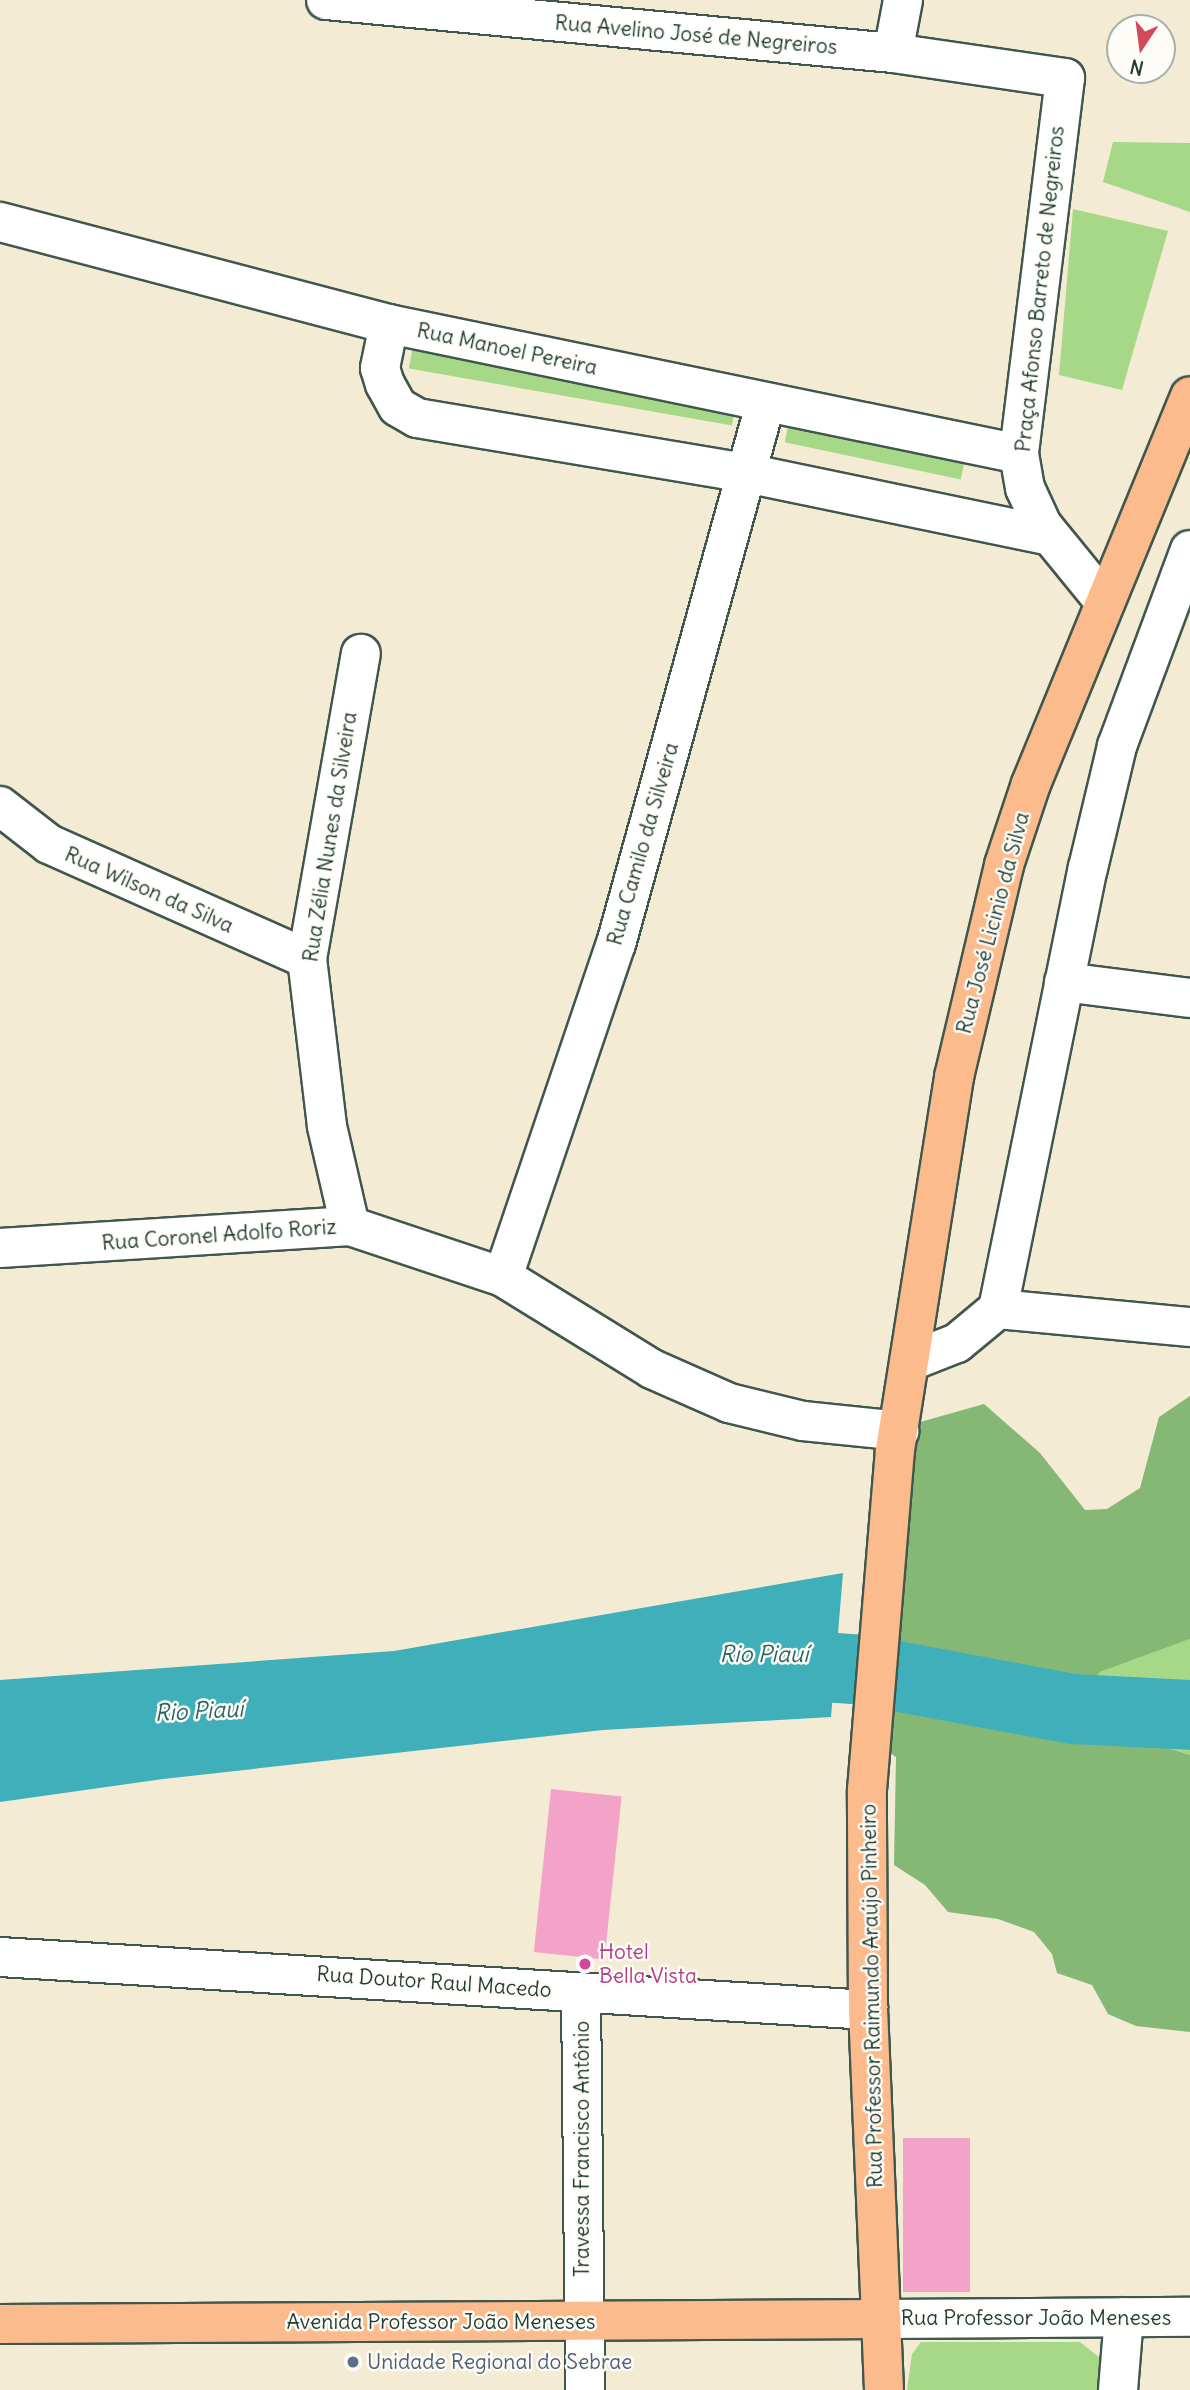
<!DOCTYPE html>
<meta charset="utf-8">
<style>
body{margin:0}
#map{position:relative;width:1190px;height:2390px;overflow:hidden;background:#f3ebd4;font-family:Delius,sans-serif}
div>[style]{position:absolute}
.green>*{inset:0;background:#a7d887;transform-origin:0 0}
.forest>*{inset:0;background:#85b874}
.water>*{inset:0;background:#3fb0b9}
.river>*{height:70px;margin:-35px;padding:0 35px;transform-origin:35px;border-radius:35px;background:#3fb0b9}
.building>*{inset:0;background:#f3a3c8;transform-origin:0 0}
.roads{filter:drop-shadow(2px 0 #3f574c) drop-shadow(-2px 0 #3f574c) drop-shadow(0 2px #3f574c) drop-shadow(0 -2px #3f574c)}
.minor>*{height:38px;margin:-19px;padding:0 19px;transform-origin:19px;border-radius:19px;background:#fff}
.major>*{height:38px;margin:-19px;padding:0 19px;transform-origin:19px;border-radius:19px;background:#fbbb8c}
.dots>*{width:19px;height:19px;translate:-50% -50%;box-sizing:border-box;border:4px solid #fdfcf7;border-radius:50%}
span{translate:-50% -50%;white-space:nowrap;text-align:center;line-height:1.15;-webkit-text-stroke:5px #fdfcf7;paint-order:stroke}
.street-label{font-size:21px;color:#1f3d34}
.hotel-label{font-size:21px;color:#b23c85}
.left{translate:0 -50%;text-align:left}
.service-label{font-size:21px;color:#4e5e75}
.water-label{font-size:23px;color:#2a6563;font-style:italic}
.north{position:absolute;left:1106px;top:14px;width:70px;height:70px;box-sizing:border-box;background:#fdfcf7;border:2px solid #a4b0a9;border-radius:50%;rotate:193deg;font-size:19px;font-weight:700;line-height:28px;text-align:center;color:#1f3d34}
.north::after{content:'';display:block;margin:auto;width:24px;height:32px;background:#d1495b;clip-path:polygon(50% 0,100% 100%,50% 72%,0 100%)}
</style>
<div id="map">
<div class="green">
<div style="clip-path:polygon(1113px 142px,1190px 143px,1190px 212px,1103px 182px)"></div>
<div style="clip-path:polygon(1073px 209px,1168px 231px,1122px 390px,1059px 375px)"></div>
<div style="left:415px;top:334px;width:328px;height:35px;rotate:10deg"></div>
<div style="left:793px;top:403px;width:180px;height:40px;rotate:12deg"></div>
<div style="clip-path:polygon(1190px 1639px,1190px 1755px,1095px 1725px,1073px 1709px,1100px 1672px)"></div>
<div style="clip-path:polygon(921px 2342px,1080px 2342px,1100px 2358px,1102px 2390px,907px 2390px,912px 2354px)"></div>
</div>
<div class="forest">
<div style="clip-path:polygon(1190px 1396px,1190px 1639px,1100px 1672px,1073px 1709px,1095px 1725px,1190px 1755px,1190px 2032px,1136px 2026px,1108px 2014px,1092px 1985px,1057px 1973px,1052px 1954px,1034px 1932px,998px 1919px,948px 1912px,925px 1885px,894px 1865px,896px 1757px,863px 1735px,906px 1426px,984px 1404px,1040px 1453px,1085px 1510px,1107px 1509px,1140px 1488px,1159px 1417px)"></div>
</div>
<div class="water">
<div style="clip-path:polygon(843px 1573px,831px 1717px,603px 1730px,163px 1779px,0 1802px,0 1680px,394px 1651px)"></div>
</div>
<div class="river">
<div style="left:739px;top:1661px;width:125px;rotate:4.1deg"></div>
<div style="left:864px;top:1670px;width:213px;rotate:10.6deg"></div>
<div style="left:1073px;top:1709px;width:117px;rotate:2.9deg"></div>
</div>
<div class="building">
<div style="left:551px;top:1789px;width:71px;height:164px;rotate:6deg"></div>
<div style="left:903px;top:2138px;width:67px;height:154px"></div>
</div>
<div class="roads">
<div class="minor">
<div style="left:326px;top:0;width:569px;rotate:5.34deg"></div>
<div style="left:893px;top:53px;width:174px;rotate:8.3deg"></div>
<div style="left:1065px;top:78px;width:379px;rotate:97deg"></div>
<div style="left:1019px;top:454px;width:35px;rotate:80deg"></div>
<div style="left:1025px;top:488px;width:41px;rotate:65.3deg"></div>
<div style="left:1042px;top:525px;width:98px;rotate:50.8deg"></div>
<div style="left:893px;top:53px;width:54px;rotate:-79.3deg"></div>
<div style="left:0;top:222px;width:402px;rotate:14.7deg"></div>
<div style="left:389px;top:324px;width:643px;rotate:11.66deg"></div>
<div style="left:389px;top:324px;width:45px;rotate:101.6deg"></div>
<div style="left:380px;top:368px;width:17px;rotate:73deg"></div>
<div style="left:385px;top:384px;width:26px;rotate:61deg"></div>
<div style="left:398px;top:407px;width:22px;rotate:30deg"></div>
<div style="left:417px;top:418px;width:334px;rotate:9.5deg"></div>
<div style="left:746px;top:473px;width:309px;rotate:11.7deg"></div>
<div style="left:0;top:806px;width:62px;rotate:37.8deg"></div>
<div style="left:49px;top:844px;width:282px;rotate:24deg"></div>
<div style="left:1064px;top:982px;width:127px;rotate:7.2deg"></div>
<div style="left:350px;top:1226px;width:103px;rotate:-103deg"></div>
<div style="left:327px;top:1126px;width:168px;rotate:-96.8deg"></div>
<div style="left:307px;top:959px;width:310px;rotate:-80deg"></div>
<div style="left:0;top:1248px;width:351px;rotate:-3.6deg"></div>
<div style="left:350px;top:1226px;width:161px;rotate:18.4deg"></div>
<div style="left:503px;top:1277px;width:175px;rotate:31.7deg"></div>
<div style="left:652px;top:1369px;width:84px;rotate:23.8deg"></div>
<div style="left:729px;top:1403px;width:76px;rotate:13.7deg"></div>
<div style="left:803px;top:1421px;width:97px;rotate:5.9deg"></div>
<div style="left:503px;top:1277px;width:352px;rotate:-71.3deg"></div>
<div style="left:616px;top:944px;width:559px;rotate:-74.55deg"></div>
<div style="left:998px;top:1309px;width:193px;rotate:5.4deg"></div>
<div style="left:911px;top:1361px;width:49px;rotate:-21.4deg"></div>
<div style="left:957px;top:1343px;width:53px;rotate:-39.7deg"></div>
<div style="left:998px;top:1309px;width:450px;rotate:-78.5deg"></div>
<div style="left:1088px;top:868px;width:125px;rotate:-76.6deg"></div>
<div style="left:1117px;top:746px;width:209px;rotate:-69.6deg"></div>
<div style="left:0;top:1957px;width:870px;rotate:3.49deg"></div>
<div style="left:581px;top:1992px;width:398px;rotate:89.4deg"></div>
<div style="left:882px;top:2319px;width:308px;rotate:-0.4deg"></div>
<div style="left:1118px;top:2390px;width:73px;rotate:-85.3deg"></div>
</div>
<div class="major">
<div style="left:0;top:2324px;width:882px;rotate:-0.32deg"></div>
<div style="left:884px;top:2390px;width:380px;rotate:-92.4deg"></div>
<div style="left:868px;top:2010px;width:220px;rotate:-90.3deg"></div>
<div style="left:867px;top:1790px;width:341px;rotate:-85.3deg"></div>
<div style="left:895px;top:1450px;width:378px;rotate:-81deg"></div>
<div style="left:954px;top:1077px;width:218px;rotate:-76.7deg"></div>
<div style="left:1004px;top:865px;width:85px;rotate:-71.6deg"></div>
<div style="left:1031px;top:784px;width:419px;rotate:-67.7deg"></div>
</div>
</div>
<div class="dots">
<div style="left:585px;top:1964px;background:#d1479c"></div>
<div style="left:353px;top:2362px;background:#5c6f8a"></div>
</div>
<div class="street-label">
<span style="left:696px;top:35px;rotate:5deg">Rua Avelino José de Negreiros</span>
<span style="left:1040px;top:289px;rotate:-84deg">Praça Afonso Barreto de Negreiros</span>
<span style="left:507px;top:349px;rotate:12deg">Rua Manoel Pereira</span>
<span style="left:330px;top:837px;rotate:-81deg">Rua Zélia Nunes da Silveira</span>
<span style="left:643px;top:844px;rotate:-74deg">Rua Camilo da Silveira</span>
<span style="left:149px;top:890px;rotate:24deg">Rua Wilson da Silva</span>
<span style="left:993px;top:923px;rotate:-75deg">Rua José Licinio da Silva</span>
<span style="left:219px;top:1235px;rotate:-4deg">Rua Coronel Adolfo Roriz</span>
<span style="left:434px;top:1982px;rotate:4deg">Rua Doutor Raul Macedo</span>
<span style="left:872px;top:1996px;rotate:-91deg">Rua Professor Raimundo Araújo Pinheiro</span>
<span style="left:582px;top:2149px;rotate:-90deg">Travessa Francisco Antônio</span>
<span style="left:1036px;top:2318px">Rua Professor João Meneses</span>
<span style="left:441px;top:2322px">Avenida Professor João Meneses</span>
</div>
<div class="hotel-label">
<span class="left" style="left:599px;top:1964px">Hotel<br>Bella Vista</span>
</div>
<div class="service-label">
<span class="left" style="left:367px;top:2362px">Unidade Regional do Sebrae</span>
</div>
<div class="water-label">
<span style="left:764px;top:1654px">Rio Piauí</span>
<span style="left:199px;top:1711px;rotate:-3deg">Rio Piauí</span>
</div>
<div class="north">N</div>
</div>
